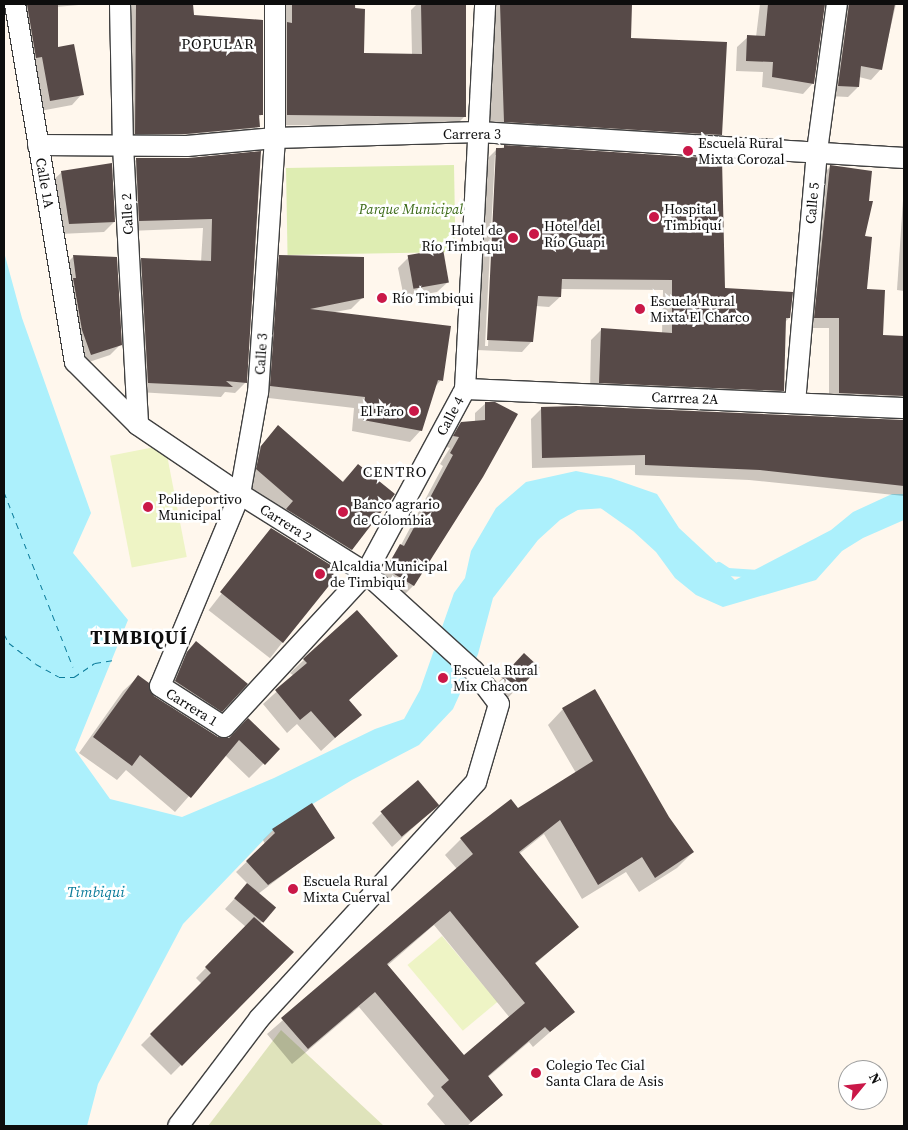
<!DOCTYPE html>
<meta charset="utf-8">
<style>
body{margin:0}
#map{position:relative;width:908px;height:1130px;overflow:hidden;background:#fff7ed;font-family:"Source Serif 4",serif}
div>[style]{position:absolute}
.green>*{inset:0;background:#deedb2;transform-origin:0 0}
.cemetery>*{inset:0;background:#dfe3bb}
.pitch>*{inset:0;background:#eef4c5;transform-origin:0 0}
.water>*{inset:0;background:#acf0fc}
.shadow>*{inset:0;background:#0003;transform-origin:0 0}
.stream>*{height:8px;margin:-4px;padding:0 4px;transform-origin:4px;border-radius:4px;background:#acf0fc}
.ferry>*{height:1px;margin-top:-0.5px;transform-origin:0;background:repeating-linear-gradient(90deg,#0c7c9b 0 6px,transparent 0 11px)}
.building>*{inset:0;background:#574a48;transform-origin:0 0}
.roads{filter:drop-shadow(1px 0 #404040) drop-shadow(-1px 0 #404040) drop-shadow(0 1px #404040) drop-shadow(0 -1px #404040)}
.minor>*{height:20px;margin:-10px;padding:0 10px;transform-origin:10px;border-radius:10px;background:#fff}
.dots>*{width:14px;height:14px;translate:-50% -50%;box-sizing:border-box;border:2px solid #fff;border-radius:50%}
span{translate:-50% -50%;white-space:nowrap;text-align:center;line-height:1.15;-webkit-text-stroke:5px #fff;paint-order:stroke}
.street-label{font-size:14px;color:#0d0d0d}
.poi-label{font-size:14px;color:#0d0d0d}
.left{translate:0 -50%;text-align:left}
.right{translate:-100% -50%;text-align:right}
.park-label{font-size:14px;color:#3b6a17;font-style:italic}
.neighbourhood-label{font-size:15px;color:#0d0d0d;letter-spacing:1px}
.water-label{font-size:15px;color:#0c7c9b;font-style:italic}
.district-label{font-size:19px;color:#0d0d0d;font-weight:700;letter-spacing:1px}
.frame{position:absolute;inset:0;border:5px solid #0d0d0d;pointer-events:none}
.north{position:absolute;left:838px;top:1060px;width:50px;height:50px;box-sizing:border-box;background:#fff;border:1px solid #9e9e9e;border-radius:50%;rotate:62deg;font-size:14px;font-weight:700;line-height:20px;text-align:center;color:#0d0d0d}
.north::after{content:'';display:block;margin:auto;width:18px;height:22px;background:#ca1848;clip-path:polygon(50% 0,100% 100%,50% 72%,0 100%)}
</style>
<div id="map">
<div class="green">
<div style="left:454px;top:165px;width:87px;height:168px;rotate:89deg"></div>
</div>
<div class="cemetery">
<div style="clip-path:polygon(281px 1030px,384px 1126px,208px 1126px)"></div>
</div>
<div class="pitch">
<div style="left:165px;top:445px;width:114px;height:56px;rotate:79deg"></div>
<div style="left:442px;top:936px;width:86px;height:45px;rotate:50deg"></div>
</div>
<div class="water">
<div style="clip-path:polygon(4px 252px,22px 318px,91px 513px,73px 553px,128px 620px,75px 750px,110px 799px,182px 817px,274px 778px,375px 729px,404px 719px,420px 690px,454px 593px,465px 578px,471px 551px,496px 508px,526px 482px,576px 471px,611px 478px,657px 494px,679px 528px,735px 580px,831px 530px,853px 512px,892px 494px,904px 494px,904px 520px,863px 538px,842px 551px,816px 580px,723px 607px,696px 595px,675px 578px,656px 552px,633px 531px,592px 502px,560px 520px,538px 540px,493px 598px,478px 654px,453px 709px,419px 745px,352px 780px,278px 825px,183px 924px,98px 1084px,87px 1126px,4px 1126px)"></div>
</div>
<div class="shadow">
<div style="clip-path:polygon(25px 4px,90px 4px,56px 7px,57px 48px,82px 94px,72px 105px,40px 111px)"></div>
<div style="clip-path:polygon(121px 4px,192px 4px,192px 17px,262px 114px,258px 118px,258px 127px,248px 137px,125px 144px)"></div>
<div style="clip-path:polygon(282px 4px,355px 4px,362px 54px,412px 55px,411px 10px,417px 4px,465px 4px,464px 117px,454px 127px,277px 125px)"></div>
<div style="clip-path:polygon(491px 4px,630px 4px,630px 39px,720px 134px,706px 149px,490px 135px,488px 50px)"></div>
<div style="clip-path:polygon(760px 4px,824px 4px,813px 83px,803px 94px,762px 87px,763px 72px,736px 71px,737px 47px,748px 37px,756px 37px)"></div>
<div style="clip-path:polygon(831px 4px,896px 4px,881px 69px,871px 80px,859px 77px,858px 87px,848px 97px,828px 96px)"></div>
<div style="clip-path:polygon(evenodd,505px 147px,724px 289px,789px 318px,784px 323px,783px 390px,772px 401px,590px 393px,591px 340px,601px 330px,662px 333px,663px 290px,560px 289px,560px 297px,549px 307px,536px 306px,532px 341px,522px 352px,477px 350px,487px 159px,497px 149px,505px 147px,495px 155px,497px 155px,488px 346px,485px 346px,495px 155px)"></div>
<div style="clip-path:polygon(259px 153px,245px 383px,235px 393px,225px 392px,221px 397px,138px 392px,131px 270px,141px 259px,201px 262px,203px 228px,129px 231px,126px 169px,137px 159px,188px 159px)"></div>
<div style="clip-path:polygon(830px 167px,863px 237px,866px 290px,882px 336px,904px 337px,904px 413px,829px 403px,829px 328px,805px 328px,820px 177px)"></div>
<div style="clip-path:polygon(62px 172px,114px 222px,104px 232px,59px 234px,51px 182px)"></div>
<div style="clip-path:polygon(904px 185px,904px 291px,897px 290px)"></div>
<div style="clip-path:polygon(74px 256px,121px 344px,110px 355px,80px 365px,63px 267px)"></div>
<div style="clip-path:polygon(280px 257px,362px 298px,351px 309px,335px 312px,441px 380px,435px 387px,421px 430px,410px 442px,352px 431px,354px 408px,260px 397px,268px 268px)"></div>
<div style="clip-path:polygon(409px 257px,448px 282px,437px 292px,404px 298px,398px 268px)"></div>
<div style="clip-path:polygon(486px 403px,495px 403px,464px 506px,413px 586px,403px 596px,377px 579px,401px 545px,443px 466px,440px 464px,450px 448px,444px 446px,451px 434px,461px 423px,475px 422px,475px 413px)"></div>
<div style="clip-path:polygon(541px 409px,904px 421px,904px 496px,749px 480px,635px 475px,635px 465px,532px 468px,531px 419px)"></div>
<div style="clip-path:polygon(278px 427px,342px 482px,358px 465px,351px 550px,338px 563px,244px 483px,248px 460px)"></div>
<div style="left:272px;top:529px;width:78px;height:103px;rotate:38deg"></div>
<div style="clip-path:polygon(196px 643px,221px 711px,206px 726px,160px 697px,180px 658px)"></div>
<div style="clip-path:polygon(396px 656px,348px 701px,360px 715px,321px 751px,297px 724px,287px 733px,263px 704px,294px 676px,290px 673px,306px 658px)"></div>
<div style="clip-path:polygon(514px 665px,537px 667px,506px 700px,493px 688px)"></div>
<div style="clip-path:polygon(138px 677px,153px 697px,217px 738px,229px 739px,248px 720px,278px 749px,249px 778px,225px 755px,175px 812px,126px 770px,117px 780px,79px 753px,123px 691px)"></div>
<div style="clip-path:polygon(evenodd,563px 709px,668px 817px,693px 852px,677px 868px,639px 892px,626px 872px,582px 899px,544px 834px,519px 854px,577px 927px,534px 965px,573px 1012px,533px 1047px,529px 1042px,487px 1078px,502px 1095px,467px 1126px,446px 1126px,427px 1104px,434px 1096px,359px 1007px,292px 1064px,267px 1034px,457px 869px,445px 855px,461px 839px,511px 801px,518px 809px,576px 773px,548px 725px,563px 709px,434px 925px,510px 1018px,464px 1057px,387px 966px,434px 925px)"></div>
<div style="clip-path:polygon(382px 813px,427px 815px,392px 847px,372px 823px)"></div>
<div style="clip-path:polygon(273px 830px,333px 837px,258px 894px,274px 908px,260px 924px,292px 952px,171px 1075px,141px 1045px,202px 984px,196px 978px,246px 927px,225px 909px,248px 884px,236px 872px,265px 844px,263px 840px)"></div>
</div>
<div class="stream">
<div style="left:576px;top:506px;width:29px;rotate:-4deg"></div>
<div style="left:719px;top:566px;width:11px;rotate:34deg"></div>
<div style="left:728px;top:572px;width:30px;rotate:4deg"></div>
</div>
<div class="ferry">
<div style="left:4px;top:492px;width:188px;rotate:68.5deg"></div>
<div style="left:4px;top:634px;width:10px;rotate:61deg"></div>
<div style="left:9px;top:643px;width:34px;rotate:38deg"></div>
<div style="left:36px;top:664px;width:26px;rotate:29deg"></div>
<div style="left:59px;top:677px;width:15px"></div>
<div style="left:74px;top:677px;width:25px;rotate:-34deg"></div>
<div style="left:95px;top:663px;width:19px;rotate:-9deg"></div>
</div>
<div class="building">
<div style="clip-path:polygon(27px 4px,58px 4px,58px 47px,74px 44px,84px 95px,50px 101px,42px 57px,36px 58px)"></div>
<div style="clip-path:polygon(136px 4px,193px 4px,194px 15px,263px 20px,263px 115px,259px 115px,260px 127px,186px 134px,135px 134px)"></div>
<div style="clip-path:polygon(292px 4px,355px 4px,355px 8px,365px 9px,364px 53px,422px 54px,421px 4px,466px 4px,466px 117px,287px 115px,287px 22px,292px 23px)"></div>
<div style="clip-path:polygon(500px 4px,632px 4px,631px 38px,727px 42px,722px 135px,504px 122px)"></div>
<div style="clip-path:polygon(768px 4px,825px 4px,814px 84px,772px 77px,773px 62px,746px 61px,747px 35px,765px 36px)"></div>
<div style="clip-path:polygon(849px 4px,895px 4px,882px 70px,861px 66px,859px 87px,838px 86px)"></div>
<div style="clip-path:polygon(504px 145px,722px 159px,725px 288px,793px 292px,790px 318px,786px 318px,784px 391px,599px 383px,601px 328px,672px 333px,672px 280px,562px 279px,561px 297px,538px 296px,533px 342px,487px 340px,496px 148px,504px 148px)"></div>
<div style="clip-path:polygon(261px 151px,247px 383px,226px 381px,233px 387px,148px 383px,141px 258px,211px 261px,212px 219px,139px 221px,136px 158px,188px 158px)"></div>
<div style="clip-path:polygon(112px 163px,115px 222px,69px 224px,61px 171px)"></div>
<div style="clip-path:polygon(830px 165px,872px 171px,869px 201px,873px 201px,865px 236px,872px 237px,867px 289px,885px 290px,883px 335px,904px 336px,904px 396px,839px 393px,839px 318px,814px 318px)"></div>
<div style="left:443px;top:249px;width:34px;height:36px;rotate:80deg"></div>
<div style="clip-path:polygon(73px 255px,117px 257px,122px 345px,91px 355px,82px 330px,73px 278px,76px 278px)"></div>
<div style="clip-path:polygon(279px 255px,364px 257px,364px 298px,310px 309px,451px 326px,443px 381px,438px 380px,422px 431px,363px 420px,365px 397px,270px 386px)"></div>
<div style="clip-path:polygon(485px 402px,495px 402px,518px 414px,483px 477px,414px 586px,386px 569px,400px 544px,404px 546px,453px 455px,450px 453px,459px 437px,453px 436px,461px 422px,485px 420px)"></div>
<div style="clip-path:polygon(576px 406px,904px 420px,904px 486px,760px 470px,645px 465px,645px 455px,542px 458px,541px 407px)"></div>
<div style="clip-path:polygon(278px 425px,343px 482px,358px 464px,395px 494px,352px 550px,286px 509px,293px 501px,256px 469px,261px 446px)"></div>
<div style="clip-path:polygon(271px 528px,337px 569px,333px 574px,336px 577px,283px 643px,220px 592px)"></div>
<div style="clip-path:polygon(357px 610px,398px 656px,349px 700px,362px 715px,335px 738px,311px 711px,300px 720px,275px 690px,307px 663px,303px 659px,305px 657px)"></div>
<div style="clip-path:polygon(196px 641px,248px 684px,222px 712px,175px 681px,187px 652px)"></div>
<div style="left:524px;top:653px;width:21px;height:33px;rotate:43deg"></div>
<div style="clip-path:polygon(138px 675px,149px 683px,154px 696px,218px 737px,229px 738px,248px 718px,280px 749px,265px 765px,239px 740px,191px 798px,140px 755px,132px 766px,93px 737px)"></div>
<div style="clip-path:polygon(evenodd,595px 689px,669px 817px,694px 852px,655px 878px,642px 857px,598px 885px,560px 820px,519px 852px,579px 927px,535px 963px,575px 1012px,550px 1032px,545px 1027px,488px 1076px,503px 1095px,471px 1122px,441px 1087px,449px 1080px,375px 992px,308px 1049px,281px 1018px,473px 854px,460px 838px,511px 799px,518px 808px,593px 761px,562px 708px,595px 689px,450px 911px,525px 1003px,464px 1055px,387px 964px,450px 911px)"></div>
<div style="left:418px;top:780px;width:33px;height:49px;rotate:50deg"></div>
<div style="clip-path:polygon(312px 803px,335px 838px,268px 885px,246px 861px,275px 833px,272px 829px)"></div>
<div style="left:247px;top:883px;width:38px;height:20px;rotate:40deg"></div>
<div style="clip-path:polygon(254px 917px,294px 952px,182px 1066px,150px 1034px,211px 973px,205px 967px)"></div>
</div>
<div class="roads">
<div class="minor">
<div style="left:15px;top:4px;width:363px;rotate:80.5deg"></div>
<div style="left:75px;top:362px;width:89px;rotate:45deg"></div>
<div style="left:138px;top:425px;width:123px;rotate:34.1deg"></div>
<div style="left:240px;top:494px;width:149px;rotate:32.1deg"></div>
<div style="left:366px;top:573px;width:146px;rotate:42.2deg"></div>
<div style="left:474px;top:671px;width:41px;rotate:52.9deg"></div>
<div style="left:499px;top:704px;width:81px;rotate:106.4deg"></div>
<div style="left:476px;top:782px;width:321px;rotate:132.5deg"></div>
<div style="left:259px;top:1019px;width:134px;rotate:127.1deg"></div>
<div style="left:120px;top:4px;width:142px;rotate:88.8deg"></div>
<div style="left:123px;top:146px;width:279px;rotate:86.9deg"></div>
<div style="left:275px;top:4px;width:134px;rotate:90deg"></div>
<div style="left:275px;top:138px;width:255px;rotate:93.8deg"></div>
<div style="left:258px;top:392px;width:104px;rotate:100deg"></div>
<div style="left:240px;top:494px;width:208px;rotate:112.6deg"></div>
<div style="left:160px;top:686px;width:76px;rotate:32.6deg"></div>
<div style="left:224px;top:727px;width:209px;rotate:-47.3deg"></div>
<div style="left:366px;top:573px;width:209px;rotate:-61.7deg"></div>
<div style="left:465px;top:389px;width:386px;rotate:-87deg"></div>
<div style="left:38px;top:145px;width:149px;rotate:0.4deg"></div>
<div style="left:187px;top:146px;width:88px;rotate:-5.2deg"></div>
<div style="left:275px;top:138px;width:204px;rotate:-1.7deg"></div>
<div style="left:479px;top:132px;width:426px;rotate:3.5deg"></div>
<div style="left:465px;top:389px;width:439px;rotate:2.5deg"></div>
<div style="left:795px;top:403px;width:253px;rotate:-85deg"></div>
<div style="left:817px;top:151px;width:148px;rotate:-82.3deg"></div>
</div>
</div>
<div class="dots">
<div style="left:688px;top:151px;background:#ca1848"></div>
<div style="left:654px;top:217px;background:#ca1848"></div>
<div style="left:534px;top:234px;background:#ca1848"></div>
<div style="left:513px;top:238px;background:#ca1848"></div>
<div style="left:382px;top:298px;background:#ca1848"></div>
<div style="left:640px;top:309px;background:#ca1848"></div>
<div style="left:414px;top:411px;background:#ca1848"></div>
<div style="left:148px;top:507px;background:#ca1848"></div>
<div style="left:343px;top:512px;background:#ca1848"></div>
<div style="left:320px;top:574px;background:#ca1848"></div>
<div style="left:443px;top:678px;background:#ca1848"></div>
<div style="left:293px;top:889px;background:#ca1848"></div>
<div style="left:536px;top:1073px;background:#ca1848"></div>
</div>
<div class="street-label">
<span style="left:472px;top:134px">Carrera 3</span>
<span style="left:45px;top:183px;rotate:80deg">Calle 1A</span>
<span style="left:812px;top:203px;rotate:-85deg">Calle 5</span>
<span style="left:127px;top:214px;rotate:-93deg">Calle 2</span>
<span style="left:261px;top:354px;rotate:-86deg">Calle 3</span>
<span style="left:685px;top:398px;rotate:2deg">Carrrea 2A</span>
<span style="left:450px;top:416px;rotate:-62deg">Calle 4</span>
<span style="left:286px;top:523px;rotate:32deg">Carrera 2</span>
<span style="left:192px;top:707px;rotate:32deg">Carrera 1</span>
</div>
<div class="poi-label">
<span class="left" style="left:698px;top:151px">Escuela Rural<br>Mixta Corozal</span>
<span class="left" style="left:664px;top:217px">Hospital<br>Timbiquí</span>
<span class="left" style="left:544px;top:234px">Hotel del<br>Río Guapi</span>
<span class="right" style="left:503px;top:238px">Hotel de<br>Río Timbiqui</span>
<span class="left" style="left:392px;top:298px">Río Timbiqui</span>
<span class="left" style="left:650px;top:309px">Escuela Rural<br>Mixta El Charco</span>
<span class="right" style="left:404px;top:411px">El Faro</span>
<span class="left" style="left:158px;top:507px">Polideportivo<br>Municipal</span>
<span class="left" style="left:353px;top:512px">Banco agrario<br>de Colombia</span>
<span class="left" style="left:330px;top:574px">Alcaldia Municipal<br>de Timbiquí</span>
<span class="left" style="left:453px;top:678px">Escuela Rural<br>Mix Chacon</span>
<span class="left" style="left:303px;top:889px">Escuela Rural<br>Mixta Cuerval</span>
<span class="left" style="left:546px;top:1073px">Colegio Tec Cial<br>Santa Clara de Asis</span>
</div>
<div class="park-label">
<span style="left:411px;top:209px">Parque Municipal</span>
</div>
<div class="neighbourhood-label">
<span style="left:218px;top:44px">POPULAR</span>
<span style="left:395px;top:472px">CENTRO</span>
</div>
<div class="water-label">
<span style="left:96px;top:892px">Timbiqui</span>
</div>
<div class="district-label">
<span style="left:139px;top:638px">TIMBIQUÍ</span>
</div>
<div class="frame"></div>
<div class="north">N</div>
</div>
